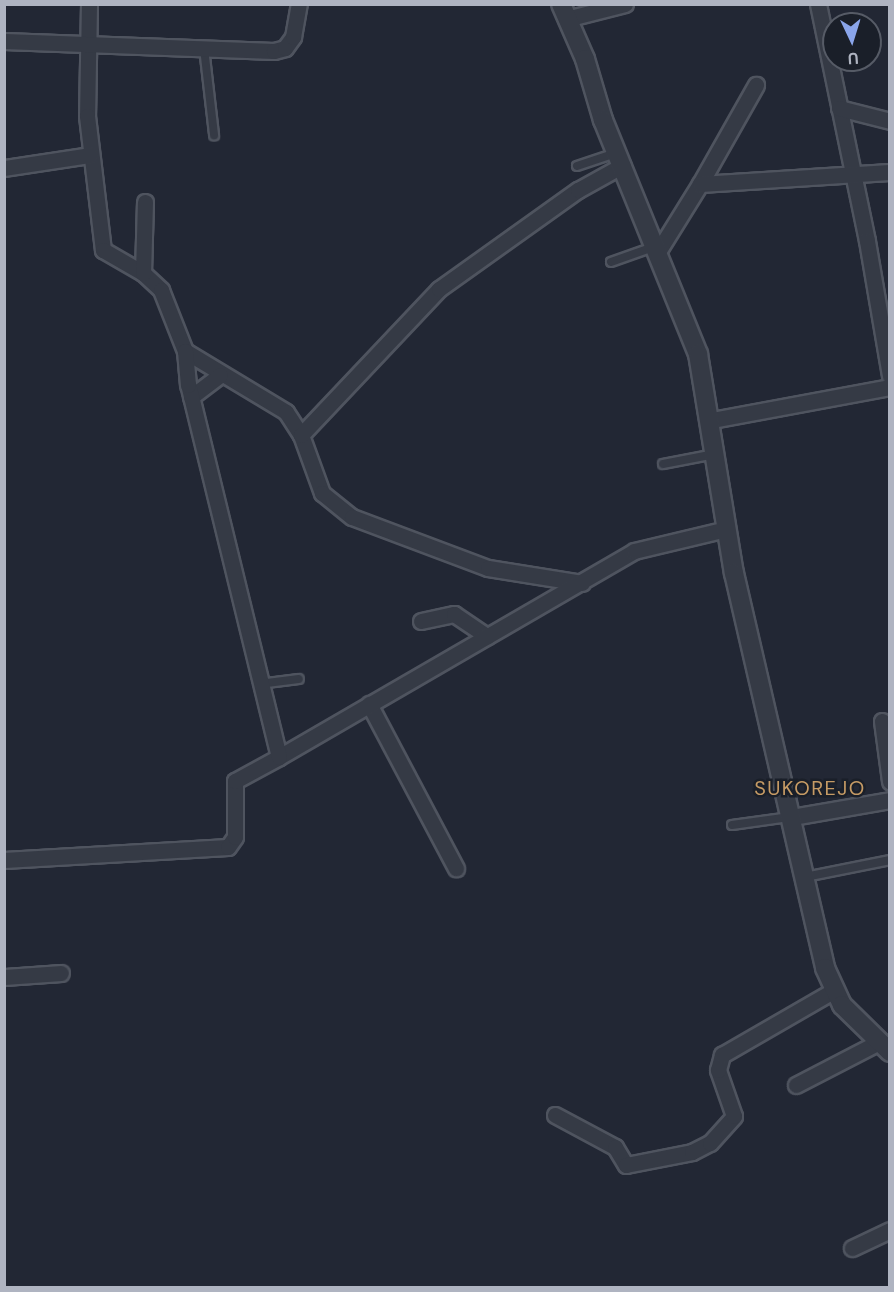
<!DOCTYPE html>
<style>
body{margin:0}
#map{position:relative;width:894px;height:1292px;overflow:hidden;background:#222734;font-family:"DM Sans",sans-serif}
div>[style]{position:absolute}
.roads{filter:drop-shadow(2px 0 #4f545f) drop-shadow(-2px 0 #4f545f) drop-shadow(0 2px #4f545f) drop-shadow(0 -2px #4f545f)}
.service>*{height:8px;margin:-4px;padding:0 4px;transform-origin:4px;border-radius:4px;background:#353a45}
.minor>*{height:15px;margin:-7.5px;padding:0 7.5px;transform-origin:7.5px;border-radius:7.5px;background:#353a45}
.tertiary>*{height:18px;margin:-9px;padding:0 9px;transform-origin:9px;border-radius:9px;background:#353a45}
span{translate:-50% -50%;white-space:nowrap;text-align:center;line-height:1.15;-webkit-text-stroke:5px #1a1f29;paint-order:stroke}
.quarter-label{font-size:20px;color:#c69b65;letter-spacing:1.5px}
.frame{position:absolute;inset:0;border:6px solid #afb4c1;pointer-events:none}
.north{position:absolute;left:822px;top:12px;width:60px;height:60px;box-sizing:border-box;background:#1a1f29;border:2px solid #565b66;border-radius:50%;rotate:176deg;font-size:16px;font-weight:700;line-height:24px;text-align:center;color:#afb4c1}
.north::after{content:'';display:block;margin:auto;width:21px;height:27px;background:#8aa5eb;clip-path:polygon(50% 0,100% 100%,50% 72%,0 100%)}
</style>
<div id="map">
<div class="roads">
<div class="service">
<div style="left:204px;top:48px;width:88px;rotate:83.4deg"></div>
<div style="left:577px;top:166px;width:41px;rotate:-18.4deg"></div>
<div style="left:611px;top:262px;width:48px;rotate:-19.6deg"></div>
<div style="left:663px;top:464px;width:53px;rotate:-10.9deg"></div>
<div style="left:259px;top:684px;width:40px;rotate:-7.1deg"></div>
<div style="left:732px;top:825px;width:59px;rotate:-7.9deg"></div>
<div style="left:805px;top:877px;width:87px;rotate:-11.3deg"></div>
</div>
<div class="minor">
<div style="left:89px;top:4px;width:112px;rotate:91deg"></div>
<div style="left:87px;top:116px;width:135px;rotate:83.2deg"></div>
<div style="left:103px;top:250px;width:46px;rotate:29.9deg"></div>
<div style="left:143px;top:273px;width:25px;rotate:43deg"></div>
<div style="left:161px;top:290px;width:66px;rotate:68.5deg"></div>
<div style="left:185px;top:351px;width:118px;rotate:31.1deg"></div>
<div style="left:286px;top:412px;width:27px;rotate:57deg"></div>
<div style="left:301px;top:435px;width:62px;rotate:70.1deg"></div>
<div style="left:322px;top:493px;width:38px;rotate:39deg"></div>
<div style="left:352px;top:517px;width:145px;rotate:20.6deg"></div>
<div style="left:488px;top:568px;width:95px;rotate:9.1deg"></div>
<div style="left:818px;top:4px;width:242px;rotate:78.3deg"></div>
<div style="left:867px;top:241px;width:137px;rotate:80.3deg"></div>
<div style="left:566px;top:19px;width:61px;rotate:-14.3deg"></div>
<div style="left:4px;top:41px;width:270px;rotate:2.1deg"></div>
<div style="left:274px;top:51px;width:11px;rotate:-15deg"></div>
<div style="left:285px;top:48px;width:14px;rotate:-54deg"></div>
<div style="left:293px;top:37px;width:34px;rotate:-80deg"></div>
<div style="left:839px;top:108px;width:53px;rotate:14.3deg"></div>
<div style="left:4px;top:168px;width:87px;rotate:-8.6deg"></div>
<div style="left:700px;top:184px;width:114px;rotate:-60.5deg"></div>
<div style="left:659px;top:250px;width:78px;rotate:-58.2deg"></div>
<div style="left:700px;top:184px;width:190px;rotate:-3.6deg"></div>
<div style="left:143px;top:273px;width:71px;rotate:-88.4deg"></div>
<div style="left:191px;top:397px;width:36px;rotate:-37deg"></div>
<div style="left:712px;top:420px;width:181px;rotate:-10.5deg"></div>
<div style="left:301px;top:435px;width:201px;rotate:-46.6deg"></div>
<div style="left:439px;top:289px;width:171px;rotate:-35.5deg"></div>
<div style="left:578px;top:190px;width:51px;rotate:-29.1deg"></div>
<div style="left:421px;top:621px;width:34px;rotate:-12deg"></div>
<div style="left:454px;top:614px;width:40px;rotate:34deg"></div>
<div style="left:369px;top:704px;width:186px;rotate:62.1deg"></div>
<div style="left:882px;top:721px;width:61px;rotate:82.4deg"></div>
<div style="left:279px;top:757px;width:410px;rotate:-30.1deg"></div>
<div style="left:634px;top:551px;width:95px;rotate:-13.4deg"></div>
<div style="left:792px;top:817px;width:99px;rotate:-9.8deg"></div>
<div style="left:4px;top:860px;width:224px;rotate:-3.3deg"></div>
<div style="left:228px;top:847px;width:12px;rotate:-55deg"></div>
<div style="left:235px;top:837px;width:56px;rotate:-90deg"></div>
<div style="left:235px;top:781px;width:50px;rotate:-28.6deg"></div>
<div style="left:279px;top:757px;width:383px;rotate:-103.7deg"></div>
<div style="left:188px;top:385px;width:34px;rotate:-95deg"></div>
<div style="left:4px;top:977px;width:57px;rotate:-4deg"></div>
<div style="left:796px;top:1085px;width:93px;rotate:-27.4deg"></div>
<div style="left:555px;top:1115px;width:68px;rotate:28.1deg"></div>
<div style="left:615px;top:1147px;width:21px;rotate:59deg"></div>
<div style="left:626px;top:1165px;width:67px;rotate:-11.1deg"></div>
<div style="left:692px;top:1152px;width:20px;rotate:-27deg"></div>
<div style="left:710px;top:1143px;width:36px;rotate:-48deg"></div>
<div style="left:734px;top:1116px;width:49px;rotate:-109.2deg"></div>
<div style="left:718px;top:1070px;width:16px;rotate:-75deg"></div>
<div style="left:722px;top:1055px;width:128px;rotate:-30deg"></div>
<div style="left:852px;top:1248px;width:42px;rotate:-25.3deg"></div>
</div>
<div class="tertiary">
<div style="left:561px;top:4px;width:60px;rotate:66.4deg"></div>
<div style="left:585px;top:59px;width:64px;rotate:73.6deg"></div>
<div style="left:603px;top:120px;width:253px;rotate:67.9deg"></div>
<div style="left:698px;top:354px;width:222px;rotate:80.7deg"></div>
<div style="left:734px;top:573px;width:405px;rotate:77deg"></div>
<div style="left:825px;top:968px;width:41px;rotate:65.3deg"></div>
<div style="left:842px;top:1005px;width:67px;rotate:44.4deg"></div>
</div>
</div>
<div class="quarter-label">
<span style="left:810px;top:788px">SUKOREJO</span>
</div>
<div class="frame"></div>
<div class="north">U</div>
</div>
